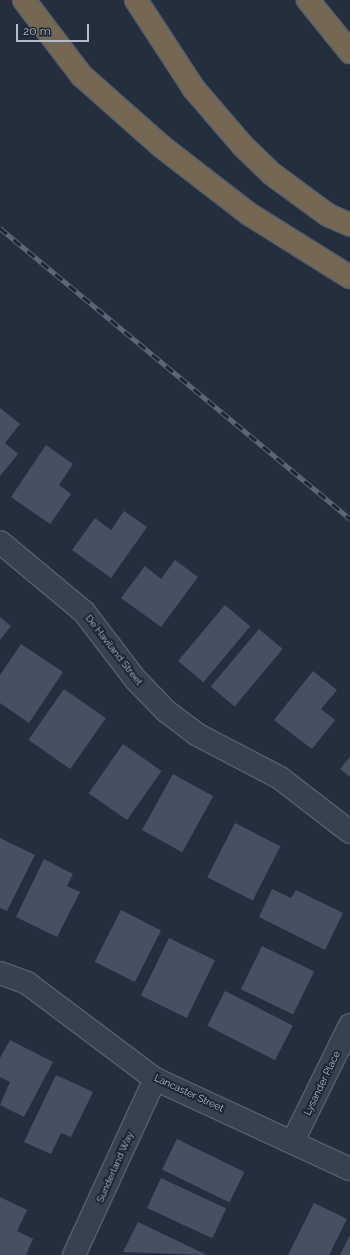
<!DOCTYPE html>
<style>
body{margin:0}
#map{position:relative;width:350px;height:1255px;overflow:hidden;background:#242f3e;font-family:Raleway,sans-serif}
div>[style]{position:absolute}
.building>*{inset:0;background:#455162;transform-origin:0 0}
.roads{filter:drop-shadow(1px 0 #565f6c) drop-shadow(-1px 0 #565f6c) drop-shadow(0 1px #565f6c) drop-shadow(0 -1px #565f6c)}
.minor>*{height:22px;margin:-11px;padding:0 11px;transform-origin:11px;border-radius:11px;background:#38414e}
.highway>*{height:22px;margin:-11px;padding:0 11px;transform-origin:11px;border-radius:11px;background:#746855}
.rail>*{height:4.5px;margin-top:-2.25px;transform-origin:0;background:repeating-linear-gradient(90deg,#1d2633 0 9px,#5a6575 0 18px);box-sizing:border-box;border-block:1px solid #5a6575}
span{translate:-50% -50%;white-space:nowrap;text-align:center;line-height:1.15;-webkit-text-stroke:4px #1d2633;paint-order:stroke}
.street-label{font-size:10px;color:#b4bcc9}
.scale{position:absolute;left:16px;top:24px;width:73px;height:18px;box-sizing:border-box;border:2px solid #b4bcc9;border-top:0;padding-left:5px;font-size:12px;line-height:14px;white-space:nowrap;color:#b4bcc9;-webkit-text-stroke:3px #1d2633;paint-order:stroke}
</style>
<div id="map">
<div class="building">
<div style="clip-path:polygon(0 408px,20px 424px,5px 443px,18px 454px,0 476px)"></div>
<div style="clip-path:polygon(46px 445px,73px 464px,59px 485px,71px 494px,50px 524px,11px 497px)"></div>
<div style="clip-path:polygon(124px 511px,147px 527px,111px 578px,72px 550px,95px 518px,111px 530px)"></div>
<div style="clip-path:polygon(175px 560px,198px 577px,161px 627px,121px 598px,145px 566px,161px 579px)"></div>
<div style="left:225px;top:605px;width:33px;height:73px;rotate:40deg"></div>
<div style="clip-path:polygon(0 617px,11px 626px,0 640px)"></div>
<div style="left:259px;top:629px;width:31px;height:75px;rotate:40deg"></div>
<div style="clip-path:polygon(21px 644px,63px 672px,29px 723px,0 703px,0 675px)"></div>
<div style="clip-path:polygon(313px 671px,337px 690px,321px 709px,335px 720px,312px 749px,274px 720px)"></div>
<div style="left:64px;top:689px;width:51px;height:62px;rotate:35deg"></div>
<div style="left:123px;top:744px;width:47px;height:60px;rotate:35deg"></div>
<div style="clip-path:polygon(350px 757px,350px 777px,340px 769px)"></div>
<div style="left:173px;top:774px;width:46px;height:64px;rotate:29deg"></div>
<div style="left:235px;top:823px;width:51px;height:61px;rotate:27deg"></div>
<div style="clip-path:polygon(0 838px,35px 855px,7px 911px,0 908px)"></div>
<div style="clip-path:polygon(44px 859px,73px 874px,67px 886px,80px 892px,57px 937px,16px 917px)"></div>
<div style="clip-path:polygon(272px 889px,291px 898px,296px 890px,343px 913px,325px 950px,259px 917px)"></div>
<div style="left:121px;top:910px;width:45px;height:58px;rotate:27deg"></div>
<div style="left:169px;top:938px;width:51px;height:64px;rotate:26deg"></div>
<div style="left:262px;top:946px;width:58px;height:48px;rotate:26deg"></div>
<div style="left:225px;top:991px;width:76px;height:39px;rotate:27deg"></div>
<div style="clip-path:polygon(10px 1040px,53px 1062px,24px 1117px,0 1105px,10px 1082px,0 1077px,0 1058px)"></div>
<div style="clip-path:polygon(56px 1075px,93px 1092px,71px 1137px,61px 1133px,51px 1154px,24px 1142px)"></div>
<div style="left:177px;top:1139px;width:75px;height:34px;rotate:26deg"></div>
<div style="left:161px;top:1178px;width:72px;height:33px;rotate:25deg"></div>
<div style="clip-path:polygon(0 1197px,27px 1210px,17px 1231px,33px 1239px,26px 1255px,0 1255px)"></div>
<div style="clip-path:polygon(314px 1203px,347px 1219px,329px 1255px,288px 1255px)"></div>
<div style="clip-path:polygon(138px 1222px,207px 1255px,123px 1252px)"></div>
<div style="clip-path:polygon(350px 1235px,350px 1255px,340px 1255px)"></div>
</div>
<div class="roads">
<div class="minor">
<div style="left:0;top:542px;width:109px;rotate:39.8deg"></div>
<div style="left:84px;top:612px;width:86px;rotate:52.6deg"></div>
<div style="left:136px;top:680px;width:43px;rotate:45.9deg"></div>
<div style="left:166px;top:711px;width:38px;rotate:37deg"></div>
<div style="left:196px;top:734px;width:95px;rotate:27.6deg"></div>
<div style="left:280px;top:778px;width:88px;rotate:37.6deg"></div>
<div style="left:0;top:973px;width:29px;rotate:20deg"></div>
<div style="left:27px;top:983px;width:160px;rotate:36.9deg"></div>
<div style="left:155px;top:1079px;width:215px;rotate:24.8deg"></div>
<div style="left:293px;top:1141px;width:129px;rotate:-63.8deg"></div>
<div style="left:74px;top:1255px;width:194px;rotate:-65.3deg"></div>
</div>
<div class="highway">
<div style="left:24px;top:0;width:96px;rotate:52.7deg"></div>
<div style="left:82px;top:76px;width:106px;rotate:41.5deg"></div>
<div style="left:161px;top:146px;width:111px;rotate:37.7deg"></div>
<div style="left:249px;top:214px;width:119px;rotate:32deg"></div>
<div style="left:136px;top:0;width:106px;rotate:56.9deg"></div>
<div style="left:194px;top:89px;width:75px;rotate:49.3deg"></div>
<div style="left:243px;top:146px;width:40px;rotate:44deg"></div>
<div style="left:272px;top:174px;width:69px;rotate:36.2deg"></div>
<div style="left:328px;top:215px;width:24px;rotate:24deg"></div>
<div style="left:308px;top:0;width:67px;rotate:51.1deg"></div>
</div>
</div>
<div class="rail">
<div style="left:0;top:228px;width:455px;rotate:39.7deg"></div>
</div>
<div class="street-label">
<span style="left:114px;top:650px;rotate:52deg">De Haviland Street</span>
<span style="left:322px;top:1083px;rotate:-64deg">Lysander Place</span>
<span style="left:189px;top:1093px;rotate:25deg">Lancaster Street</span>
<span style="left:115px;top:1167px;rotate:-66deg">Sunderland Way</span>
</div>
<div class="scale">20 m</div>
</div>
